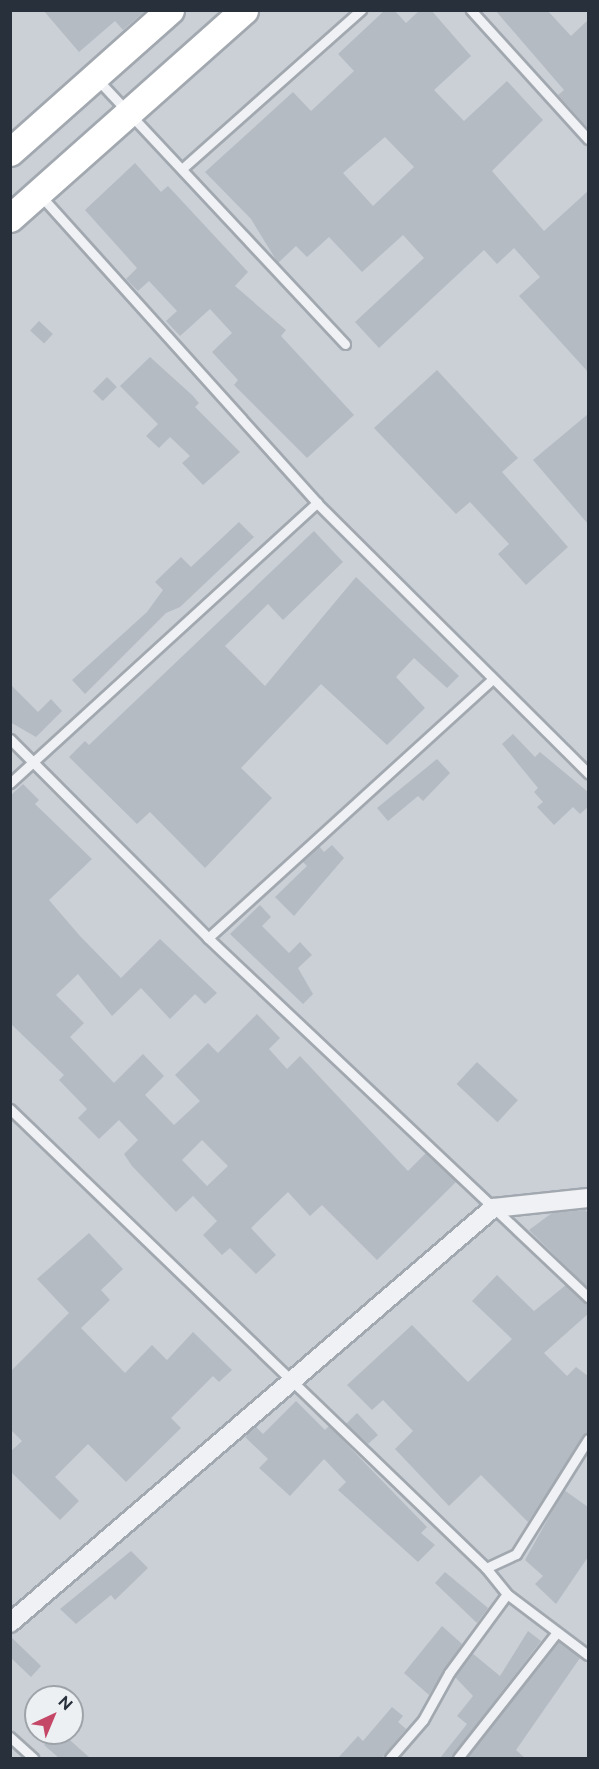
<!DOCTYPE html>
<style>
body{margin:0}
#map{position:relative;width:599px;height:1769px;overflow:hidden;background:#dce1e6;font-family:Raleway,sans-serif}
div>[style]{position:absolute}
.built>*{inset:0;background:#cbd0d7}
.building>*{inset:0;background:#b4bbc2;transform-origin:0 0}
.roads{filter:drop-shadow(2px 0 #a2a8af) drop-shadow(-2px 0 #a2a8af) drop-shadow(0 2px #a2a8af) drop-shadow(0 -2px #a2a8af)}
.lane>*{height:9px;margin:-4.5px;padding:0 4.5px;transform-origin:4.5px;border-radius:4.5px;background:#eff1f4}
.street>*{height:18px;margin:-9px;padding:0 9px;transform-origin:9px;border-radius:9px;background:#eff1f4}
.secondary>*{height:27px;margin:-13.5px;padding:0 13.5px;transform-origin:13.5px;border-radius:13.5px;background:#fff}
span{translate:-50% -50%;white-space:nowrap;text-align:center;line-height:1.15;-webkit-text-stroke:6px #ecf0f3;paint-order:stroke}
.frame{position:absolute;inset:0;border:12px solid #27303b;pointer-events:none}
.north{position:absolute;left:24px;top:1685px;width:60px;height:60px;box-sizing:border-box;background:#ecf0f3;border:2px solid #9da3a9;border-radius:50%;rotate:44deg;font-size:16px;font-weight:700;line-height:24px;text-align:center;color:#27303b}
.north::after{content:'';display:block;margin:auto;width:21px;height:27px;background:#c54767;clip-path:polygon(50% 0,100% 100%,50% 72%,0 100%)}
</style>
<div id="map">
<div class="built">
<div style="clip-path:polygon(evenodd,11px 11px,588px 11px,588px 1758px,11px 1758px,11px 11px,36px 1697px,72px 1697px,72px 1733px,36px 1733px,36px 1697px)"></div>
</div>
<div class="building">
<div style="clip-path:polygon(43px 10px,146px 10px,123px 30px,115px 21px,79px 52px)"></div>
<div style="clip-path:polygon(evenodd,385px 10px,394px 10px,406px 23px,420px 10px,431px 10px,471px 56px,434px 90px,464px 121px,507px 81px,543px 120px,492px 171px,544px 231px,588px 191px,588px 372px,519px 296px,540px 277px,514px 248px,497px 264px,484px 250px,379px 348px,355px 322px,424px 258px,403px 235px,362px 272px,329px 237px,307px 257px,296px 246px,278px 263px,251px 219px,205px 172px,293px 92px,311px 111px,354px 71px,338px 54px,385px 10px,385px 137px,414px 167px,373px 206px,343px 173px,385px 137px)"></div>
<div style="clip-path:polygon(495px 10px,547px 10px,571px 36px,588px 20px,588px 128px,558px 95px,564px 90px)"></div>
<div style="clip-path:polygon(135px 163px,161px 192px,168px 186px,248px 272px,235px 286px,286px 330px,281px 336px,354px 415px,307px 458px,234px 385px,238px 380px,212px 352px,232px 333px,210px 309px,180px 336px,166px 321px,177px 311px,149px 281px,138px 291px,126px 279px,137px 268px,85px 210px)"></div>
<div style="left:39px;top:321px;width:19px;height:13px;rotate:43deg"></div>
<div style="clip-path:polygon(150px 357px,192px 395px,199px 403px,195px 407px,240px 452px,203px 485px,182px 463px,190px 456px,170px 437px,159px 448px,146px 436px,158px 424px,120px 386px)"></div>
<div style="clip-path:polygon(437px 370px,518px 458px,502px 472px,568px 547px,526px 585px,498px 554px,509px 544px,470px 502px,456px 514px,374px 428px)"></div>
<div style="left:107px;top:377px;width:14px;height:20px;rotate:45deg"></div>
<div style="clip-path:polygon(588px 414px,588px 524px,533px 460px)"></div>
<div style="clip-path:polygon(239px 522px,254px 537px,180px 607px,166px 613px,85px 694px,72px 680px,147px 612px,163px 590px,155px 582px,181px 557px,191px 567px)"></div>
<div style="clip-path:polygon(314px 531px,343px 562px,283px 620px,268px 604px,225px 646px,265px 686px,356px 577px,459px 676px,447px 688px,414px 658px,396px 677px,425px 708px,387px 745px,321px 684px,241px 768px,272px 798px,205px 868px,150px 812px,137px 824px,69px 757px,85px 741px,89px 745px)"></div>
<div style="clip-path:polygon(10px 684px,38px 712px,51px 699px,62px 711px,36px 737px,10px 722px)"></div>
<div style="clip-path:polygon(513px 734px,535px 757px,540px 752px,588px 792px,588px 807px,580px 814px,573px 807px,554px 825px,537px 807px,543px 802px,534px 792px,538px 788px,502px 744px)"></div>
<div style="clip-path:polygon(437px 759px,450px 773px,423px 801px,418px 796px,388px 821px,377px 808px)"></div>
<div style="clip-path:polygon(evenodd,23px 784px,39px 800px,35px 804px,92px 859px,49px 900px,80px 936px,121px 978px,160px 939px,217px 993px,205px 1004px,195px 994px,170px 1019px,141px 988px,112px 1016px,78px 974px,56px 995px,84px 1023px,70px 1037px,114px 1083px,143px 1054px,164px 1076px,145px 1095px,174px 1125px,200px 1101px,175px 1075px,208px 1043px,218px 1053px,257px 1014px,280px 1038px,269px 1049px,287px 1069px,300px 1056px,408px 1171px,426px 1153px,456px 1182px,377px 1260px,322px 1205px,310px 1216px,288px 1192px,251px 1228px,276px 1255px,256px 1274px,230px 1248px,222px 1255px,203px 1235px,217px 1221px,193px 1196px,176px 1212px,132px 1166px,124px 1154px,138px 1140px,119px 1120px,99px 1139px,78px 1118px,87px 1109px,59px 1080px,64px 1075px,10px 1023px,10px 796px,23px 784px,202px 1140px,228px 1166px,207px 1186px,182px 1160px,202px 1140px)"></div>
<div style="clip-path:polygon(332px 845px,344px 858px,294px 916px,275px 897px,307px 866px,303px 862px,319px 846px,324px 852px)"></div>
<div style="clip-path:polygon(260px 905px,271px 917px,262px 926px,289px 953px,300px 942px,312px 955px,298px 968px,313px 994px,303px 1004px,230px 934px)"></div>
<div style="left:477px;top:1062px;width:56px;height:30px;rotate:43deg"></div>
<div style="clip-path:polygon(585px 1210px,588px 1213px,588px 1288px,529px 1230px,552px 1213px)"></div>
<div style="clip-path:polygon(89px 1233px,123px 1269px,101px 1290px,110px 1300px,81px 1328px,125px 1373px,152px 1345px,167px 1360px,193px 1332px,232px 1370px,219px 1382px,213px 1376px,171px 1418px,181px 1428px,126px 1482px,88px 1444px,55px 1477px,79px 1501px,60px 1520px,10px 1471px,10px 1452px,22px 1441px,10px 1429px,10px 1372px,69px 1313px,37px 1279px)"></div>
<div style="clip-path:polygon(497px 1275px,534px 1311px,566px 1285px,588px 1304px,588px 1314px,544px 1353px,567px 1376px,576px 1367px,588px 1376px,588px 1432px,528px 1522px,481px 1475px,449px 1506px,395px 1449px,413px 1431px,383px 1400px,372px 1410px,347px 1385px,412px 1325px,468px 1382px,512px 1339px,472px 1301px)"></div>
<div style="clip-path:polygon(296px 1401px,325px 1430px,329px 1426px,427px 1527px,421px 1533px,435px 1545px,418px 1562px,338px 1490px,346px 1482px,324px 1459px,290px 1496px,259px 1468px,268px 1459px,245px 1437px,256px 1427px,263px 1434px)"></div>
<div style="clip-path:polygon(357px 1413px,378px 1435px,368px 1444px,346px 1424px)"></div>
<div style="clip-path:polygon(564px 1490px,588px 1507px,588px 1557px,556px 1604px,535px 1584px,543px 1576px,525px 1560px)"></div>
<div style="clip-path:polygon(131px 1551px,148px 1568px,115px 1600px,111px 1595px,76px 1624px,60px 1609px)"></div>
<div style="clip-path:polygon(445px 1572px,488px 1608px,477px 1623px,435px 1583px)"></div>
<div style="clip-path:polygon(442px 1626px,462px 1644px,429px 1695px,404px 1673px)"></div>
<div style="clip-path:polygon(528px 1631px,541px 1641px,451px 1758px,440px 1758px,467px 1724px,457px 1716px,473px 1696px,455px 1677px,472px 1653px,500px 1676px)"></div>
<div style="clip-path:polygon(10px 1636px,41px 1666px,31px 1677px,10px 1657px)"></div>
<div style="clip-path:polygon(559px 1641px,580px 1658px,516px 1750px,525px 1758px,466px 1758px)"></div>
<div style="clip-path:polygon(392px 1707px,403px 1716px,398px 1722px,406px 1729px,382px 1758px,338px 1758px,358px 1736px,363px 1741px)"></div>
<div style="clip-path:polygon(42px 1733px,62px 1733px,90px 1758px,59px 1758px,44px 1745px,48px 1741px)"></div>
</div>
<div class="roads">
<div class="lane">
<div style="left:471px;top:10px;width:174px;rotate:47.8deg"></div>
<div style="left:97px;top:79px;width:363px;rotate:46.9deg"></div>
<div style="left:184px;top:167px;width:237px;rotate:-41.6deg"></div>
<div style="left:40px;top:195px;width:414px;rotate:48deg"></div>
<div style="left:317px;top:503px;width:383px;rotate:44.9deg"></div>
<div style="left:10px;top:739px;width:281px;rotate:45.1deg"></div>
<div style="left:208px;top:938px;width:523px;rotate:43.37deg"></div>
<div style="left:10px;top:783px;width:416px;rotate:-42.4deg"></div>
<div style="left:208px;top:938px;width:384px;rotate:-42.3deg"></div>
<div style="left:10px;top:1109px;width:661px;rotate:43.96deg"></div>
<div style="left:486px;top:1568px;width:33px;rotate:-25deg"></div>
<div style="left:516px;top:1554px;width:136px;rotate:-57.9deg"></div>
<div style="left:486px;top:1568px;width:33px;rotate:51deg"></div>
<div style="left:507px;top:1594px;width:101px;rotate:37deg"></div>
<div style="left:10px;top:1737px;width:31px;rotate:42deg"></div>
<div style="left:390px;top:1758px;width:50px;rotate:-49deg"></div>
<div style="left:423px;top:1720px;width:54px;rotate:-61deg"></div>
<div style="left:449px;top:1673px;width:98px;rotate:-53.7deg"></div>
<div style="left:458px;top:1758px;width:160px;rotate:-51.8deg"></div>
</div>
<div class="street">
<div style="left:10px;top:1623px;width:637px;rotate:-40.67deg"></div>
<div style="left:493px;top:1208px;width:96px;rotate:-6deg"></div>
</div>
<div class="secondary">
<div style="left:10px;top:152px;width:214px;rotate:-41.6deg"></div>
<div style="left:10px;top:218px;width:313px;rotate:-41.6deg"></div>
</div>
</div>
<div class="frame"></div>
<div class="north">N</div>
</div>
